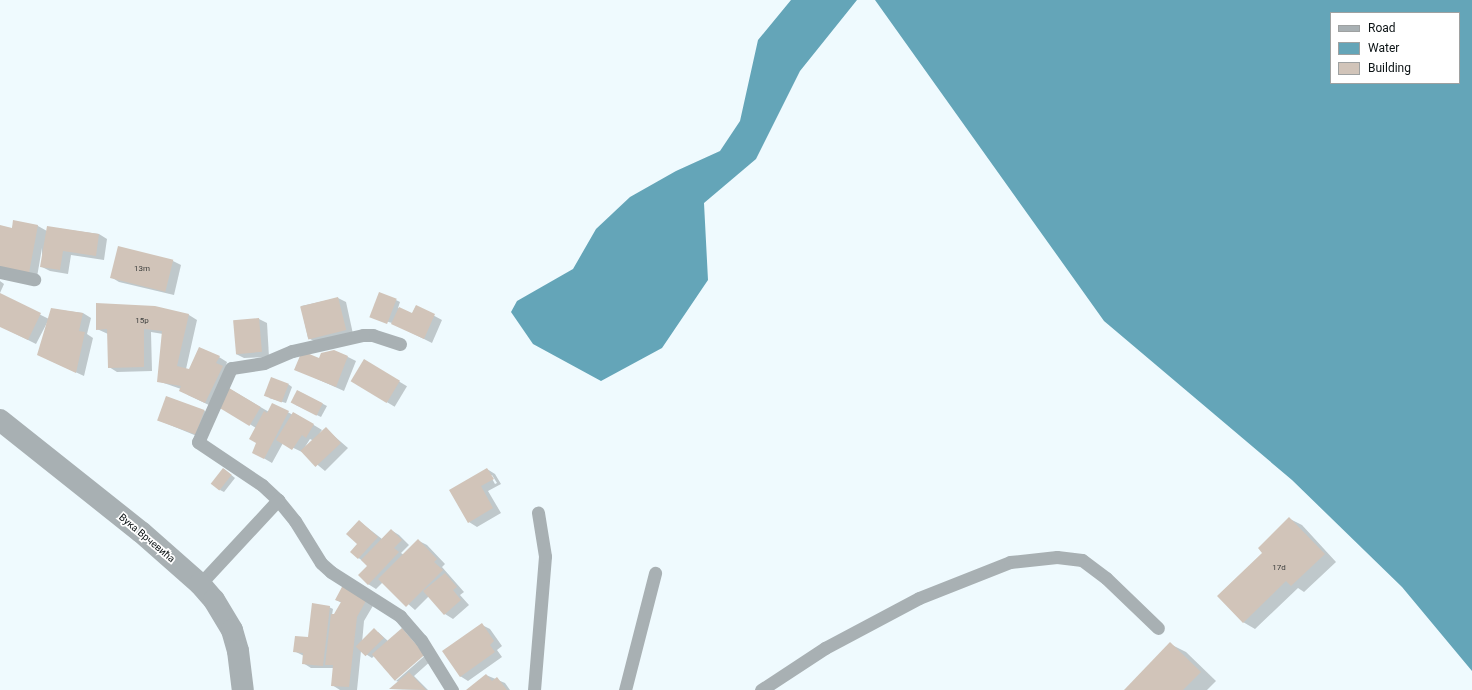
<!DOCTYPE html>
<meta charset="utf-8">
<style>
body{margin:0}
#map{position:relative;width:1472px;height:690px;overflow:hidden;background:#effafe;font-family:Roboto,sans-serif}
div>[style]{position:absolute}
.water>*{inset:0;background:#64a5b8}
.shadow>*{inset:0;background:#0003;transform-origin:0 0}
.building>*{inset:0;background:#d1c4b9;transform-origin:0 0}
.service>*{height:13px;margin:-6.5px;padding:0 6.5px;transform-origin:6.5px;border-radius:6.5px;background:#a8b0b3}
.minor>*{height:22px;margin:-11px;padding:0 11px;transform-origin:11px;border-radius:11px;background:#a8b0b3}
span{translate:-50% -50%;white-space:nowrap;text-align:center;line-height:1.15;-webkit-text-stroke:3.5px #fff;paint-order:stroke}
.number-label{font-size:8px;color:#3d3f3e}
.number-label span{-webkit-text-stroke-width:0}
.street-label{font-size:10px;color:#0c1315}
.legend{position:absolute;left:1330px;top:12px;width:130px;height:72px;box-sizing:border-box;background:#fff;border:1px solid #9ea1a1;margin:0;padding:5px 7px;list-style:none;font-size:12px;color:#0c1315}
.legend li{display:flex;align-items:center;gap:8px;height:20px}
.legend b{width:20px;border:1px solid #9ea1a1}
</style>
<div id="map">
<div class="water">
<div style="clip-path:polygon(791px 0,857px 0,800px 71px,756px 159px,704px 203px,708px 280px,662px 348px,601px 381px,533px 344px,511px 312px,517px 301px,573px 269px,596px 229px,630px 197px,676px 171px,720px 151px,740px 121px,758px 40px)"></div>
<div style="clip-path:polygon(evenodd,875px 0,1472px 0,1472px 671px,1402px 587px,1292px 480px,1104px 321px,875px 0,1331px 13px,1459px 13px,1459px 83px,1331px 83px,1331px 13px)"></div>
</div>
<div class="shadow">
<div style="clip-path:polygon(14px 221px,38px 226px,47px 231px,48px 227px,99px 234px,107px 239px,104px 260px,71px 255px,68px 274px,50px 271px,42px 267px,42px 248px,37px 277px,7px 271px,0 226px,12px 229px)"></div>
<div style="clip-path:polygon(119px 248px,173px 261px,181px 265px,174px 295px,119px 282px,111px 277px)"></div>
<div style="clip-path:polygon(0 281px,4px 284px,0 293px)"></div>
<div style="clip-path:polygon(0 295px,49px 319px,52px 309px,83px 313px,91px 318px,87px 334px,93px 338px,84px 376px,47px 359px,49px 319px,36px 344px,0 326px)"></div>
<div style="clip-path:polygon(338px 298px,346px 302px,353px 334px,316px 342px,308px 338px,301px 306px)"></div>
<div style="clip-path:polygon(396px 300px,400px 302px,398px 308px,412px 314px,416px 306px,442px 320px,432px 343px,392px 323px,375px 318px)"></div>
<div style="clip-path:polygon(155px 307px,189px 315px,197px 320px,186px 369px,190px 370px,219px 357px,227px 362px,213px 407px,188px 395px,181px 389px,158px 381px,163px 334px,151px 332px,152px 371px,117px 372px,109px 367px,108px 334px,97px 329px)"></div>
<div style="clip-path:polygon(259px 319px,267px 323px,269px 357px,244px 358px,236px 354px)"></div>
<div style="clip-path:polygon(348px 357px,356px 361px,344px 391px,295px 369px,319px 359px)"></div>
<div style="left:365px;top:361px;width:49px;height:24px;rotate:31deg"></div>
<div style="clip-path:polygon(288px 384px,292px 387px,286px 403px,269px 398px)"></div>
<div style="clip-path:polygon(evenodd,230px 389px,269px 412px,273px 404px,293px 415px,294px 413px,322px 430px,319px 434px,326px 429px,348px 448px,325px 471px,302px 452px,283px 443px,272px 463px,253px 452px,258px 443px,256px 428px,220px 406px,230px 389px,310px 439px,314px 441px,303px 450px,310px 439px)"></div>
<div style="clip-path:polygon(298px 391px,327px 406px,321px 417px,296px 405px)"></div>
<div style="clip-path:polygon(167px 397px,205px 411px,204px 439px,158px 420px)"></div>
<div style="clip-path:polygon(224px 469px,235px 478px,224px 492px,220px 490px)"></div>
<div style="clip-path:polygon(evenodd,487px 469px,495px 474px,501px 484px,488px 491px,501px 513px,477px 527px,469px 522px,451px 490px,487px 469px,490px 475px,492px 475px,497px 483px,495px 484px,490px 475px)"></div>
<div style="clip-path:polygon(1290px 519px,1302px 525px,1336px 562px,1304px 592px,1298px 588px,1255px 629px,1243px 622px,1264px 553px)"></div>
<div style="clip-path:polygon(359px 521px,382px 539px,391px 530px,399px 535px,409px 545px,401px 553px,404px 555px,419px 541px,427px 545px,445px 564px,442px 567px,464px 592px,460px 595px,469px 605px,453px 619px,445px 614px,429px 596px,415px 610px,383px 582px,376px 589px,368px 584px,369px 566px,351px 552px,358px 544px)"></div>
<div style="clip-path:polygon(344px 587px,374px 604px,364px 621px,362px 643px,378px 632px,388px 641px,396px 681px,374px 656px,372px 658px,361px 651px,357px 690px,340px 690px,332px 685px,334px 668px,311px 668px,303px 663px,304px 656px,294px 651px,309px 638px,329px 607px,333px 609px,332px 615px,335px 615px,342px 603px,336px 600px)"></div>
<div style="clip-path:polygon(482px 625px,490px 629px,502px 646px,497px 650px,502px 657px,468px 681px,460px 676px)"></div>
<div style="clip-path:polygon(1170px 644px,1186px 652px,1216px 681px,1207px 690px,1125px 690px)"></div>
<div style="clip-path:polygon(428px 653px,433px 659px,414px 676px,428px 690px,391px 689px,399px 682px,396px 681px)"></div>
<div style="clip-path:polygon(486px 675px,505px 683px,510px 690px,467px 690px)"></div>
</div>
<div class="building">
<div style="clip-path:polygon(13px 220px,38px 225px,29px 273px,0 268px,0 225px,12px 228px)"></div>
<div style="clip-path:polygon(47px 226px,99px 234px,96px 256px,63px 251px,60px 270px,40px 267px)"></div>
<div style="left:118px;top:246px;width:57px;height:33px;rotate:14deg"></div>
<div style="left:379px;top:292px;width:19px;height:27px;rotate:21deg"></div>
<div style="clip-path:polygon(0 293px,41px 313px,28px 340px,0 327px)"></div>
<div style="left:338px;top:297px;width:34px;height:39px;rotate:76deg"></div>
<div style="clip-path:polygon(96px 303px,155px 306px,189px 314px,177px 366px,189px 369px,199px 347px,220px 356px,216px 363px,223px 366px,205px 403px,179px 391px,181px 386px,157px 382px,162px 331px,144px 329px,144px 367px,108px 368px,107px 329px,96px 330px)"></div>
<div style="clip-path:polygon(416px 305px,435px 314px,424px 339px,391px 324px,399px 307px,412px 313px)"></div>
<div style="clip-path:polygon(51px 308px,83px 313px,79px 331px,85px 332px,76px 373px,37px 355px)"></div>
<div style="left:259px;top:318px;width:34px;height:26px;rotate:85deg"></div>
<div style="clip-path:polygon(334px 350px,348px 356px,336px 387px,294px 370px,302px 351px,319px 358px,321px 353px)"></div>
<div style="left:364px;top:359px;width:42px;height:26px;rotate:31deg"></div>
<div style="left:271px;top:377px;width:19px;height:20px;rotate:21deg"></div>
<div style="left:229px;top:388px;width:37px;height:22px;rotate:31deg"></div>
<div style="left:297px;top:390px;width:29px;height:14px;rotate:27deg"></div>
<div style="left:166px;top:396px;width:41px;height:26px;rotate:20deg"></div>
<div style="clip-path:polygon(272px 403px,289px 411px,264px 459px,252px 453px,256px 443px,249px 439px,264px 411px,267px 413px)"></div>
<div style="clip-path:polygon(293px 412px,314px 424px,306px 438px,302px 435px,292px 450px,276px 440px)"></div>
<div style="left:326px;top:427px;width:22px;height:35px;rotate:47deg"></div>
<div style="left:223px;top:468px;width:11px;height:20px;rotate:38deg"></div>
<div style="clip-path:polygon(487px 468px,494px 479px,481px 486px,493px 508px,468px 523px,449px 490px)"></div>
<div style="clip-path:polygon(1289px 517px,1325px 554px,1291px 586px,1286px 581px,1243px 623px,1217px 596px,1262px 553px,1258px 548px)"></div>
<div style="clip-path:polygon(359px 520px,378px 537px,358px 559px,350px 552px,357px 544px,346px 534px)"></div>
<div style="clip-path:polygon(391px 529px,402px 540px,394px 548px,399px 552px,368px 585px,358px 575px,367px 566px,361px 560px)"></div>
<div style="clip-path:polygon(418px 539px,437px 559px,434px 562px,443px 570px,406px 607px,378px 579px)"></div>
<div style="clip-path:polygon(445px 573px,457px 587px,453px 590px,461px 600px,444px 615px,423px 591px)"></div>
<div style="clip-path:polygon(343px 585px,367px 599px,357px 617px,349px 687px,331px 686px,333px 665px,325px 665px,331px 614px,334px 614px,341px 602px,335px 600px)"></div>
<div style="clip-path:polygon(312px 603px,330px 606px,323px 666px,302px 664px,303px 653px,293px 652px,295px 636px,308px 637px)"></div>
<div style="clip-path:polygon(482px 623px,494px 641px,490px 645px,495px 652px,460px 677px,442px 651px)"></div>
<div style="left:374px;top:628px;width:14px;height:26px;rotate:45deg"></div>
<div style="left:402px;top:628px;width:35px;height:40px;rotate:49deg"></div>
<div style="clip-path:polygon(1170px 642px,1201px 672px,1183px 690px,1124px 690px)"></div>
<div style="clip-path:polygon(409px 672px,426px 690px,389px 689px)"></div>
<div style="clip-path:polygon(486px 674px,492px 681px,497px 677px,507px 690px,466px 690px)"></div>
</div>
<div class="service">
<div style="left:0;top:272px;width:35px;rotate:12deg"></div>
<div style="left:400px;top:344px;width:28px;rotate:-162deg"></div>
<div style="left:373px;top:335px;width:10px;rotate:180deg"></div>
<div style="left:363px;top:335px;width:73px;rotate:167.3deg"></div>
<div style="left:292px;top:351px;width:30px;rotate:157deg"></div>
<div style="left:264px;top:363px;width:33px;rotate:171deg"></div>
<div style="left:231px;top:368px;width:81px;rotate:114deg"></div>
<div style="left:198px;top:442px;width:77px;rotate:33.9deg"></div>
<div style="left:262px;top:485px;width:22px;rotate:43deg"></div>
<div style="left:278px;top:500px;width:27px;rotate:51deg"></div>
<div style="left:295px;top:521px;width:49px;rotate:58.2deg"></div>
<div style="left:321px;top:563px;width:13px;rotate:42deg"></div>
<div style="left:331px;top:572px;width:82px;rotate:32.5deg"></div>
<div style="left:400px;top:616px;width:32px;rotate:49deg"></div>
<div style="left:421px;top:640px;width:59px;rotate:58.2deg"></div>
<div style="left:200px;top:584px;width:115px;rotate:-47.1deg"></div>
<div style="left:534px;top:690px;width:134px;rotate:-85.3deg"></div>
<div style="left:545px;top:556px;width:44px;rotate:-99.2deg"></div>
<div style="left:625px;top:690px;width:121px;rotate:-75.6deg"></div>
<div style="left:761px;top:690px;width:77px;rotate:-33.3deg"></div>
<div style="left:825px;top:648px;width:106px;rotate:-28deg"></div>
<div style="left:919px;top:598px;width:98px;rotate:-21.6deg"></div>
<div style="left:1010px;top:562px;width:47px;rotate:-6.1deg"></div>
<div style="left:1057px;top:557px;width:25px;rotate:7deg"></div>
<div style="left:1082px;top:560px;width:30px;rotate:37deg"></div>
<div style="left:1106px;top:578px;width:72px;rotate:43.9deg"></div>
</div>
<div class="minor">
<div style="left:0;top:420px;width:180px;rotate:38.5deg"></div>
<div style="left:141px;top:532px;width:79px;rotate:41.4deg"></div>
<div style="left:200px;top:584px;width:21px;rotate:49deg"></div>
<div style="left:214px;top:600px;width:35px;rotate:59deg"></div>
<div style="left:232px;top:630px;width:22px;rotate:74deg"></div>
<div style="left:238px;top:651px;width:39px;rotate:83deg"></div>
</div>
<div class="number-label">
<span style="left:142px;top:269px">13m</span>
<span style="left:142px;top:321px">15p</span>
<span style="left:1279px;top:568px">17d</span>
</div>
<div class="street-label">
<span style="left:147px;top:538px;rotate:40deg">Вука Врчевића</span>
</div>
<ul class="legend">
<li><b style="height:5px;background:#a8b0b3"></b>Road</li>
<li><b style="height:11px;background:#64a5b8"></b>Water</li>
<li><b style="height:11px;background:#d1c4b9"></b>Building</li>
</ul>
</div>
